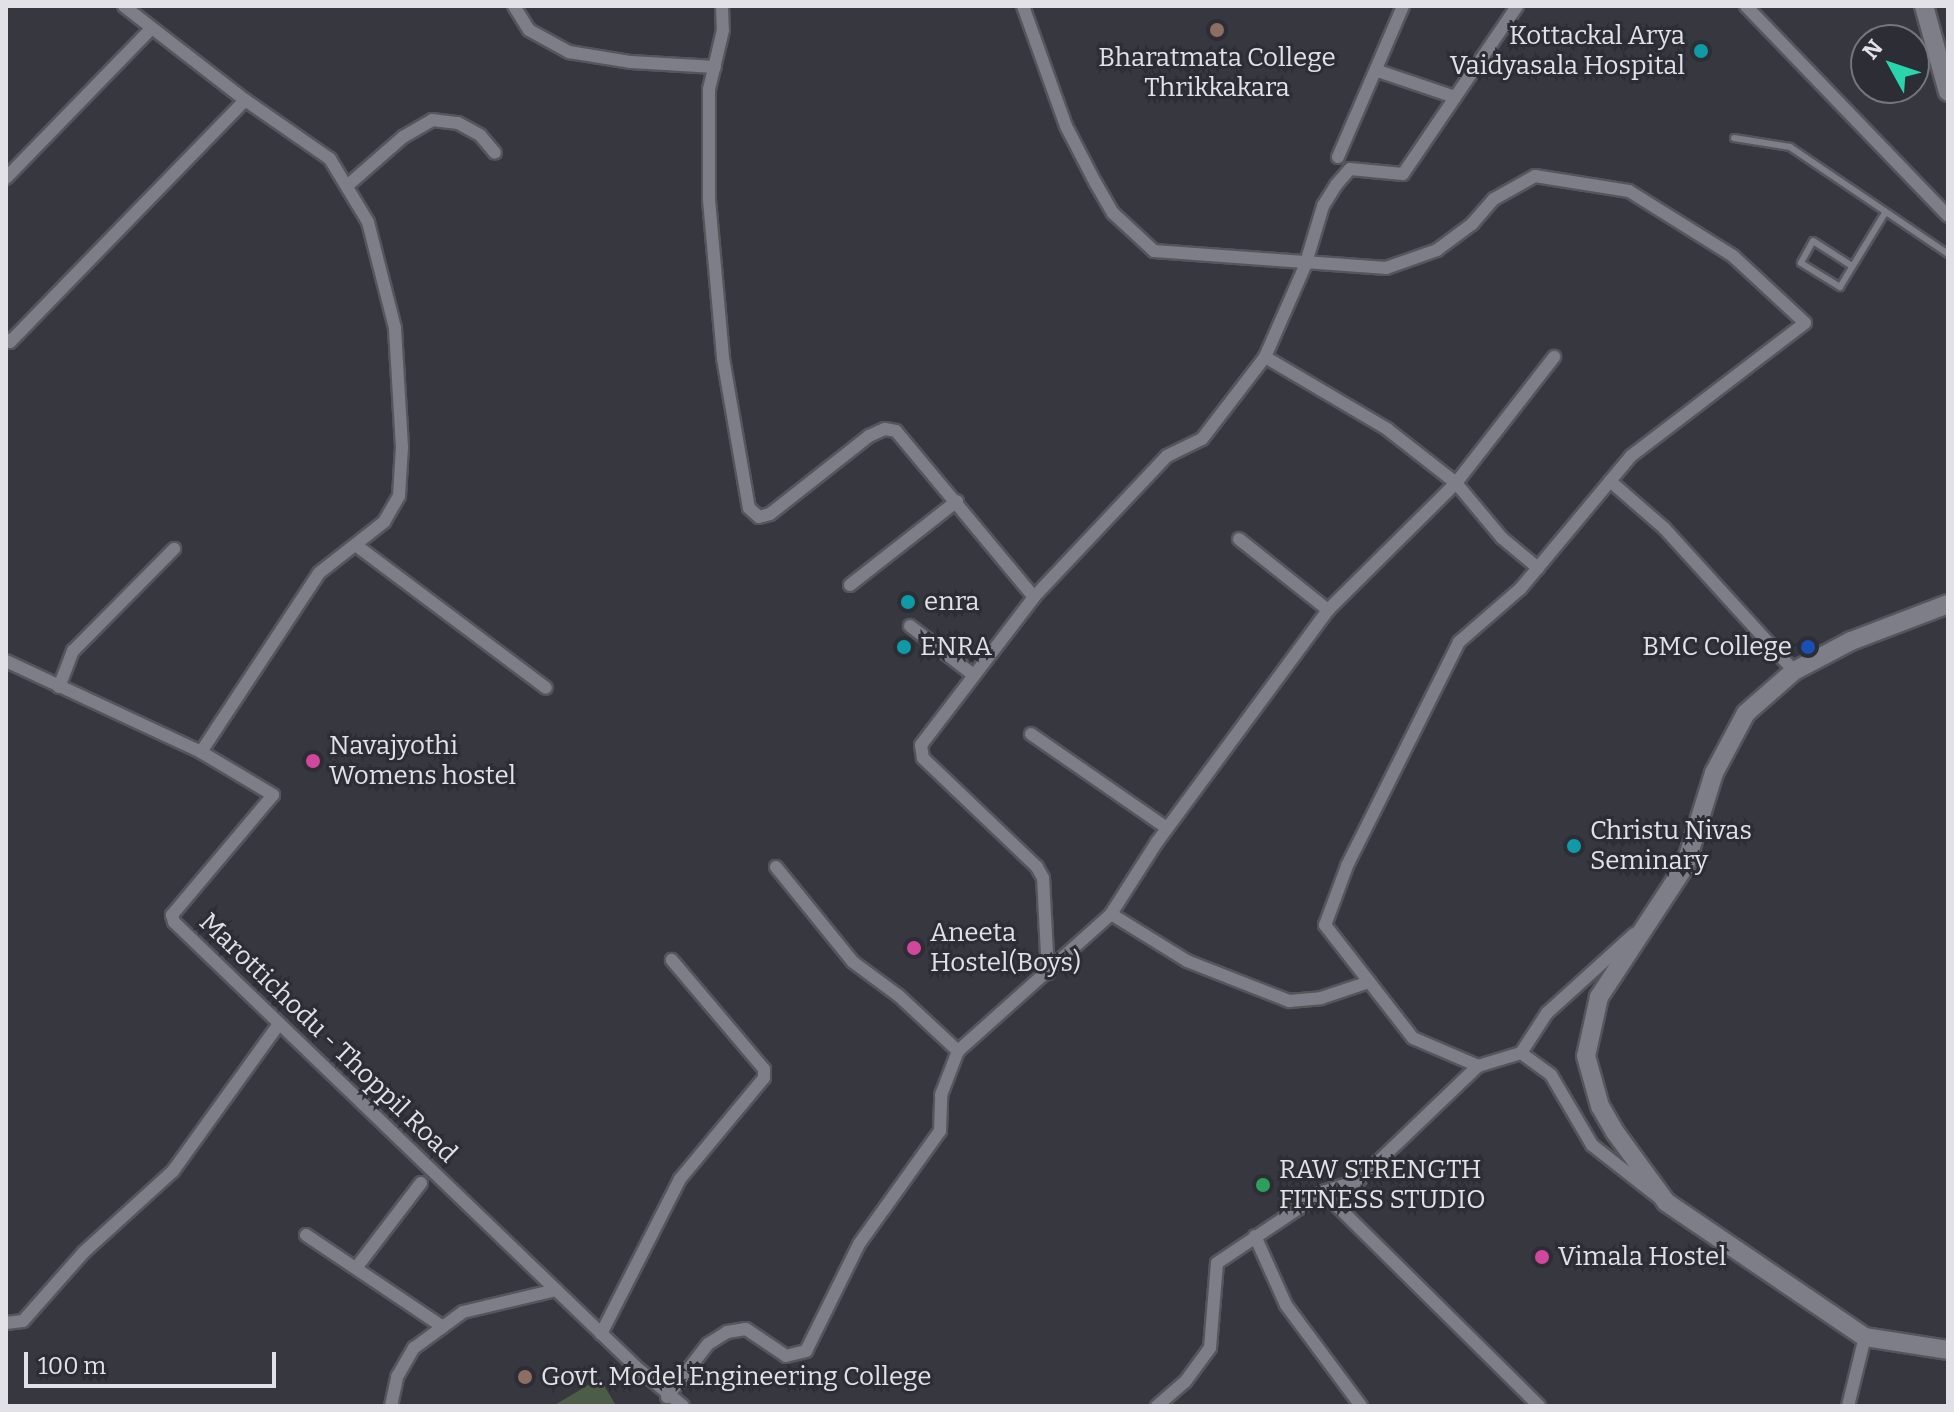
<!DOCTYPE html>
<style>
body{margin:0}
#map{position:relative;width:1954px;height:1412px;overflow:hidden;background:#373740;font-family:Bitter,serif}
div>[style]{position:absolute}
.green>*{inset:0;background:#4b5d47}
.roads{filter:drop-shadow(2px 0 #55555c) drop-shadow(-2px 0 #55555c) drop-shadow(0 2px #55555c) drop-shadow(0 -2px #55555c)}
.service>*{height:6px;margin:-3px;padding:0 3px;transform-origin:3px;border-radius:3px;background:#7d7e88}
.minor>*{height:12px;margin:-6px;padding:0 6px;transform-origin:6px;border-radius:6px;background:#7d7e88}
.secondary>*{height:18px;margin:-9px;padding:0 9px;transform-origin:9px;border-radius:9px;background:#7d7e88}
.dots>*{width:22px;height:22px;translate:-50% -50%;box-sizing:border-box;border:4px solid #2d2d35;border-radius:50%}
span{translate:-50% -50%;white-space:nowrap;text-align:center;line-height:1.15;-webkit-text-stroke:6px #2d2d35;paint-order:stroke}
.poi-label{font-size:26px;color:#e1e1e7}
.right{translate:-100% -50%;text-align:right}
.left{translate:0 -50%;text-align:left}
.street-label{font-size:26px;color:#e1e1e7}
.frame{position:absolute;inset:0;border:8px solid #e1e1e7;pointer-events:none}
.north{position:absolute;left:1850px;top:24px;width:80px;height:80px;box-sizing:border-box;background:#2d2d35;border:2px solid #75757c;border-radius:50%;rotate:310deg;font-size:22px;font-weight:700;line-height:32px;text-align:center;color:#e1e1e7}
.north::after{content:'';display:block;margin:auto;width:28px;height:36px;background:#29d5ac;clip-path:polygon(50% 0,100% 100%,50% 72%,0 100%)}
.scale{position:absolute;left:24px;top:1352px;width:252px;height:36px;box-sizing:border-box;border:4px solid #e1e1e7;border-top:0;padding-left:10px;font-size:24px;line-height:28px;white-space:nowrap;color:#e1e1e7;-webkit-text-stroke:6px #2d2d35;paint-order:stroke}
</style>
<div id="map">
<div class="green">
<div style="clip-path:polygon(600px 1378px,616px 1406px,553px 1406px)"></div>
</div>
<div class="roads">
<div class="service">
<div style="left:1734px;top:138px;width:57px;rotate:9.1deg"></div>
<div style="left:1790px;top:147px;width:191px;rotate:34.1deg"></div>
<div style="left:1852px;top:266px;width:46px;rotate:-147.3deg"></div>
<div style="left:1813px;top:241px;width:25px;rotate:119deg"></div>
<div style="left:1801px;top:263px;width:46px;rotate:31.6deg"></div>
<div style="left:1840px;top:287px;width:87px;rotate:-58.7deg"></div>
</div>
<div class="minor">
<div style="left:514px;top:6px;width:28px;rotate:58deg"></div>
<div style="left:529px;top:30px;width:46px;rotate:28.8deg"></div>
<div style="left:569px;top:52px;width:63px;rotate:9.2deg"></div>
<div style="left:631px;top:62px;width:84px;rotate:3.4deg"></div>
<div style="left:722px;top:6px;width:24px;rotate:88deg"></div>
<div style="left:723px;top:30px;width:61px;rotate:103.3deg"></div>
<div style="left:709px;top:89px;width:111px;rotate:90deg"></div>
<div style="left:709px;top:200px;width:159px;rotate:84.9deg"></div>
<div style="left:723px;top:358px;width:152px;rotate:80.2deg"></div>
<div style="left:749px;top:508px;width:13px;rotate:42deg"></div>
<div style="left:759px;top:517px;width:11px;rotate:-15deg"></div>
<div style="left:770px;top:514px;width:126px;rotate:-38.2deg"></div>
<div style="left:869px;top:436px;width:17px;rotate:-24deg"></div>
<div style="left:885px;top:429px;width:11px;rotate:10deg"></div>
<div style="left:896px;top:431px;width:216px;rotate:50.3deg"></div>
<div style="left:1023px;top:6px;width:127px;rotate:70.3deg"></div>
<div style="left:1066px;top:126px;width:63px;rotate:62.6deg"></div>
<div style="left:1095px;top:182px;width:36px;rotate:60deg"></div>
<div style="left:1113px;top:213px;width:56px;rotate:42.8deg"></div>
<div style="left:1154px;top:251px;width:233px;rotate:4.2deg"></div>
<div style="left:1386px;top:268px;width:54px;rotate:-19.4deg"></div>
<div style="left:1437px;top:250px;width:44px;rotate:-36.6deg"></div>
<div style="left:1472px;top:224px;width:33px;rotate:-49deg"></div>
<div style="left:1494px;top:199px;width:47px;rotate:-29.3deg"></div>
<div style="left:1535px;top:176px;width:95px;rotate:9.1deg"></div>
<div style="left:1629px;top:191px;width:123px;rotate:32deg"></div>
<div style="left:1733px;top:256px;width:98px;rotate:42.9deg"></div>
<div style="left:1805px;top:323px;width:219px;rotate:142.6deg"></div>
<div style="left:1631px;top:456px;width:173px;rotate:129.8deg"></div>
<div style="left:1520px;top:589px;width:81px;rotate:139deg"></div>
<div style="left:1459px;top:642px;width:250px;rotate:116.6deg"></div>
<div style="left:1347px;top:866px;width:63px;rotate:110.4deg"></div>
<div style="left:1325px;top:925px;width:143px;rotate:52.1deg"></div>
<div style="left:1413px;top:1038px;width:71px;rotate:23.3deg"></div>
<div style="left:1746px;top:6px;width:291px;rotate:46.1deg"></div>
<div style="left:1378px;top:71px;width:81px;rotate:18.7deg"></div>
<div style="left:1338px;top:157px;width:164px;rotate:-66.7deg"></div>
<div style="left:6px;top:178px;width:209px;rotate:-45.8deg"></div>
<div style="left:347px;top:186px;width:74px;rotate:-41.2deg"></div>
<div style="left:403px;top:137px;width:34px;rotate:-30deg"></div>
<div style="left:432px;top:120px;width:26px;rotate:7deg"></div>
<div style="left:458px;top:123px;width:25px;rotate:29deg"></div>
<div style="left:480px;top:135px;width:23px;rotate:50deg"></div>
<div style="left:6px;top:339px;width:5px;rotate:37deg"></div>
<div style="left:10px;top:342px;width:337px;rotate:-45.8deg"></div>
<div style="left:245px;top:100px;width:153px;rotate:-142.2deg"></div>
<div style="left:1265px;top:357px;width:142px;rotate:30.5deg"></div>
<div style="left:1387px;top:429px;width:88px;rotate:38deg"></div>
<div style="left:1456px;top:483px;width:72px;rotate:50.1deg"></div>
<div style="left:1502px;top:538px;width:47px;rotate:39.8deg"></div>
<div style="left:1610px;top:481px;width:72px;rotate:41deg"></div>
<div style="left:1664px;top:528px;width:193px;rotate:47.7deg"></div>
<div style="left:1239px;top:539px;width:114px;rotate:38.6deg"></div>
<div style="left:357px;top:546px;width:236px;rotate:36.9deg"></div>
<div style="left:850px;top:585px;width:136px;rotate:-38.1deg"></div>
<div style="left:910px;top:626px;width:78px;rotate:37.7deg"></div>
<div style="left:6px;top:661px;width:215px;rotate:25deg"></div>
<div style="left:201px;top:752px;width:84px;rotate:30.8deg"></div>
<div style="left:273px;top:795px;width:157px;rotate:130.1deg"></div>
<div style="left:172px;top:915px;width:7px;rotate:74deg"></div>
<div style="left:174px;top:922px;width:640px;rotate:43.92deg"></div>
<div style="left:635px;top:1366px;width:62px;rotate:39.8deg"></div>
<div style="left:59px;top:687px;width:39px;rotate:-69deg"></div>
<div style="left:73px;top:651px;width:144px;rotate:-45.3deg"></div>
<div style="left:1031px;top:734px;width:165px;rotate:34.7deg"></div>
<div style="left:201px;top:752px;width:214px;rotate:-56.6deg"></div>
<div style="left:319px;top:573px;width:83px;rotate:-38.1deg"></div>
<div style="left:384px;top:522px;width:30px;rotate:-60deg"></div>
<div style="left:399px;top:496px;width:49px;rotate:-86.5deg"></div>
<div style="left:402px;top:447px;width:119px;rotate:-93.4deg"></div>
<div style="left:395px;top:328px;width:109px;rotate:-104.3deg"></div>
<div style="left:368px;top:222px;width:74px;rotate:-121.1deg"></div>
<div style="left:330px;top:159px;width:103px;rotate:-145.2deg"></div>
<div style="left:776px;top:867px;width:122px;rotate:51deg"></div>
<div style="left:853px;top:962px;width:57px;rotate:36.5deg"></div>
<div style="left:899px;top:996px;width:81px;rotate:43deg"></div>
<div style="left:1111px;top:914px;width:89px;rotate:31.7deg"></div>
<div style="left:1187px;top:961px;width:110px;rotate:21.4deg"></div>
<div style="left:1289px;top:1001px;width:32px;rotate:-5deg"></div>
<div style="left:1321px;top:998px;width:51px;rotate:-18.4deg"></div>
<div style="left:1048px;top:973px;width:95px;rotate:-93deg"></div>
<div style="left:1043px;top:878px;width:13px;rotate:-119deg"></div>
<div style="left:1037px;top:867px;width:158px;rotate:-136.3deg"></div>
<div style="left:923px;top:758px;width:13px;rotate:-99deg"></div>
<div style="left:921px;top:745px;width:186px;rotate:-52.6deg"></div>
<div style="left:1034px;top:597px;width:194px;rotate:-46.7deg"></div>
<div style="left:1167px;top:456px;width:39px;rotate:-26deg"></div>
<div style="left:1202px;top:439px;width:103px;rotate:-52.5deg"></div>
<div style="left:1265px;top:357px;width:99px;rotate:-66.3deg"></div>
<div style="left:1305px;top:266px;width:63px;rotate:-73.3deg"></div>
<div style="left:1323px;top:206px;width:25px;rotate:-58deg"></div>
<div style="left:1336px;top:185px;width:21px;rotate:-49deg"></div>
<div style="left:1350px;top:169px;width:53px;rotate:5.4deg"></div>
<div style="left:1403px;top:174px;width:203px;rotate:-55.8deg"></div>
<div style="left:1521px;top:1053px;width:48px;rotate:-57deg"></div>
<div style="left:1547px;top:1013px;width:118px;rotate:-42.2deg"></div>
<div style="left:1323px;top:1192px;width:304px;rotate:44.7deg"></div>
<div style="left:306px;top:1235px;width:165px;rotate:33.9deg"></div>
<div style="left:1255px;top:1236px;width:76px;rotate:65.8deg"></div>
<div style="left:1286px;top:1305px;width:126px;rotate:53.4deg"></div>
<div style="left:356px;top:1268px;width:107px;rotate:-52.6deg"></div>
<div style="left:6px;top:1323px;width:17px;rotate:-7deg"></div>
<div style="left:23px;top:1321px;width:92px;rotate:-48.5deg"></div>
<div style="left:84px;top:1252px;width:120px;rotate:-42.3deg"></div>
<div style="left:173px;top:1171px;width:181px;rotate:-54.2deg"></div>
<div style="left:601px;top:1334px;width:174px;rotate:-63deg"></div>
<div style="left:680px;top:1179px;width:131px;rotate:-50.3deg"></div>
<div style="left:764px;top:1078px;width:9px;rotate:-90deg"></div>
<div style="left:764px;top:1069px;width:143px;rotate:-130.2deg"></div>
<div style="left:667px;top:1397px;width:67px;rotate:-52.3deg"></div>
<div style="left:708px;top:1344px;width:22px;rotate:-32deg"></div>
<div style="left:727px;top:1332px;width:19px;rotate:-9deg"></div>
<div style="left:746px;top:1329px;width:48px;rotate:34deg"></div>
<div style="left:786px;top:1356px;width:21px;rotate:-14deg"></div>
<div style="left:806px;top:1351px;width:119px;rotate:-63.6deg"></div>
<div style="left:859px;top:1244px;width:139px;rotate:-54.4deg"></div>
<div style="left:940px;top:1131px;width:36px;rotate:-88deg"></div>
<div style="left:941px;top:1095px;width:47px;rotate:-68.9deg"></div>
<div style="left:958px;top:1051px;width:205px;rotate:-41.8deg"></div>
<div style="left:1111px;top:914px;width:85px;rotate:-57.4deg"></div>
<div style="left:1157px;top:842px;width:288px;rotate:-53.6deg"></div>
<div style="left:1328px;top:610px;width:180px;rotate:-44.8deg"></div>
<div style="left:1456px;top:483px;width:160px;rotate:-52.1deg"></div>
<div style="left:391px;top:1406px;width:30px;rotate:-78deg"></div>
<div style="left:397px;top:1377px;width:34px;rotate:-60deg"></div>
<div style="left:414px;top:1348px;width:61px;rotate:-36.3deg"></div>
<div style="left:463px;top:1312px;width:96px;rotate:-13.3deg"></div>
<div style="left:1157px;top:1406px;width:37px;rotate:-41deg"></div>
<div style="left:1185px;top:1382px;width:42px;rotate:-53.7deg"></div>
<div style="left:1210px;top:1348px;width:85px;rotate:-85.3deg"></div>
<div style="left:1217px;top:1263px;width:128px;rotate:-33.8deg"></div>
<div style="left:1323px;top:1192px;width:38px;rotate:-18deg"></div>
<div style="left:1359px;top:1180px;width:165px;rotate:-43.8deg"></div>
<div style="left:1478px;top:1066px;width:45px;rotate:-16.8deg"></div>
<div style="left:1521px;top:1053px;width:37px;rotate:36deg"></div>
<div style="left:1551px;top:1075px;width:81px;rotate:59.6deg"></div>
<div style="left:1592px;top:1145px;width:83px;rotate:38.1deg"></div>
<div style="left:1848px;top:1406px;width:71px;rotate:-76.2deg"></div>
</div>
<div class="secondary">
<div style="left:1924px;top:6px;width:89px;rotate:74.4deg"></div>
<div style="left:1948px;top:604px;width:104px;rotate:159.1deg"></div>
<div style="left:1851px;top:641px;width:64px;rotate:152.2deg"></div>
<div style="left:1794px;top:671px;width:64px;rotate:138.8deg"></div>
<div style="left:1746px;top:713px;width:68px;rotate:118.1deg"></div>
<div style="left:1714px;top:773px;width:97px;rotate:107.3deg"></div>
<div style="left:1685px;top:866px;width:157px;rotate:123.3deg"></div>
<div style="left:1599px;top:997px;width:60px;rotate:102.4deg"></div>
<div style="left:1586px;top:1056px;width:52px;rotate:74.4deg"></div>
<div style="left:1600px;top:1106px;width:30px;rotate:60deg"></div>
<div style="left:1615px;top:1132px;width:87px;rotate:53.9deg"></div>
<div style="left:1666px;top:1202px;width:240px;rotate:34.2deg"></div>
<div style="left:1865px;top:1337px;width:84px;rotate:8.9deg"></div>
</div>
</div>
<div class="dots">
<div style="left:1217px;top:30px;background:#8d6e63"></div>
<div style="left:1701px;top:51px;background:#0f9aa8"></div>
<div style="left:908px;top:602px;background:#0f9aa8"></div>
<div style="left:904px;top:647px;background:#0f9aa8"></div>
<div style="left:1808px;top:647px;background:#1a4fb4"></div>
<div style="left:313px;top:761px;background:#d1479c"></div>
<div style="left:1574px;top:846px;background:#0f9aa8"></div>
<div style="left:914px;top:948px;background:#d1479c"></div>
<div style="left:1263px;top:1185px;background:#2e9e5b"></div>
<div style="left:1542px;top:1257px;background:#d1479c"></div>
<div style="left:525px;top:1377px;background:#8d6e63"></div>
</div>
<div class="poi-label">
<span class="right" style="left:1685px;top:51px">Kottackal Arya<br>Vaidyasala Hospital</span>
<span style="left:1217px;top:73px">Bharatmata College<br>Thrikkakara</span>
<span class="left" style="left:924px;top:602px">enra</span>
<span class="left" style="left:920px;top:647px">ENRA</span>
<span class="right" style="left:1792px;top:647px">BMC College</span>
<span class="left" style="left:329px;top:761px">Navajyothi<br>Womens hostel</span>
<span class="left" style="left:1590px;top:846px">Christu Nivas<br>Seminary</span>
<span class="left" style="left:930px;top:948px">Aneeta<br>Hostel(Boys)</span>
<span class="left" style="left:1279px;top:1185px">RAW STRENGTH<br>FITNESS STUDIO</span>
<span class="left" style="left:1558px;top:1257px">Vimala Hostel</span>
<span class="left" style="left:541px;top:1377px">Govt. Model Engineering College</span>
</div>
<div class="street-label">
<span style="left:328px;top:1038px;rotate:44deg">Marottichodu - Thoppil Road</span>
</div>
<div class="frame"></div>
<div class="north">N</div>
<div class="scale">100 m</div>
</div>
